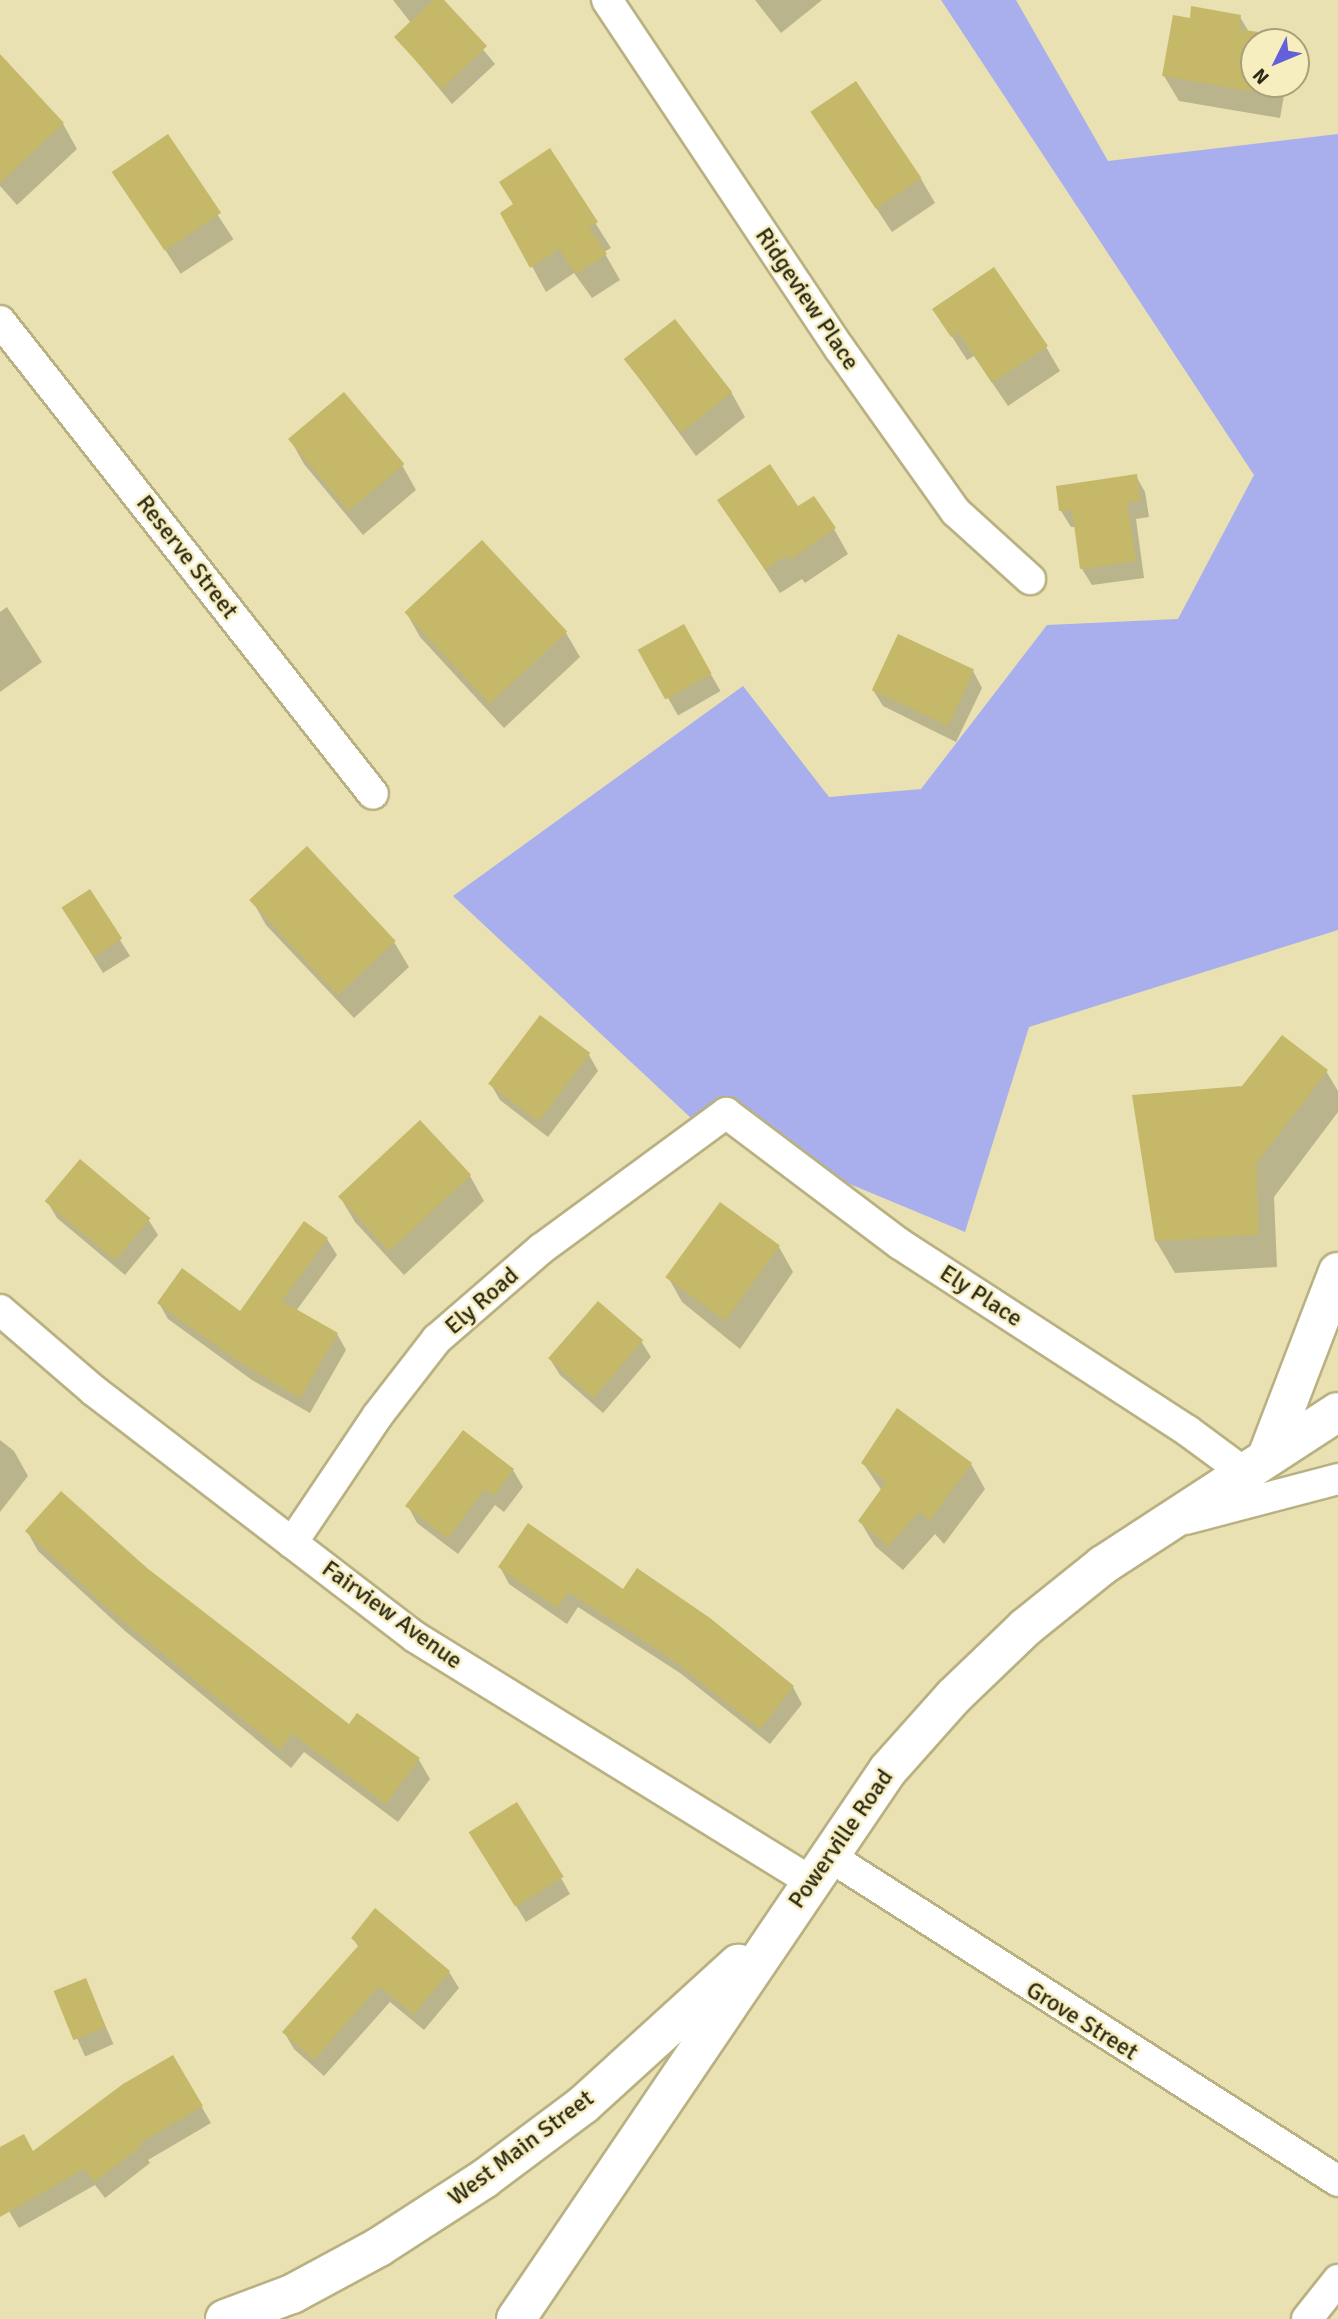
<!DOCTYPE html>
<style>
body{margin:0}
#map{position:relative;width:1338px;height:2319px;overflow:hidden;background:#e9e1b1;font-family:Signika,sans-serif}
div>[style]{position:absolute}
.green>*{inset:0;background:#a9afed}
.shadow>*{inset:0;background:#0003;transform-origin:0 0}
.building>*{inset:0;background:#c5b869;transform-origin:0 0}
.roads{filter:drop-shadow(2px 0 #b9b182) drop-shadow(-2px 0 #b9b182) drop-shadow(0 2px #b9b182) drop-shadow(0 -2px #b9b182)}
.street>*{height:30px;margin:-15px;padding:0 15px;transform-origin:15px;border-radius:15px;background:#fff}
.secondary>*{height:38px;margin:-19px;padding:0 19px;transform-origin:19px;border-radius:19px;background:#fff}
span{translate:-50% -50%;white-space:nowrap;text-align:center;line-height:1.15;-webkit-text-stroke:5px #f6eebe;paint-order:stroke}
.street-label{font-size:24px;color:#2d2a17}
.north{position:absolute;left:1240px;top:28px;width:70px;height:70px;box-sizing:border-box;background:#f6eebe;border:2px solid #a6a07b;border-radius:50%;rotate:227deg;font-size:19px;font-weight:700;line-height:28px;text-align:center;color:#2d2a17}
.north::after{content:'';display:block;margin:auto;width:24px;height:32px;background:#6360d9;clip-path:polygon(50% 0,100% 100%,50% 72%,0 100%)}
</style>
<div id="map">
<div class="green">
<div style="clip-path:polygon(941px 0,1016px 0,1108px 161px,1338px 134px,1338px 930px,1029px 1027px,965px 1232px,691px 1118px,453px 896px,743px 686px,829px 797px,921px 789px,1047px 625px,1178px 619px,1254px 475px)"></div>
</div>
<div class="shadow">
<div style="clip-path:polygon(393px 0,442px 0,495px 64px,452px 104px,396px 37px,411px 23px)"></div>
<div style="clip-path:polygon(755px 0,822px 0,781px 33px)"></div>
<div style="clip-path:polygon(1240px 17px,1249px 32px,1276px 37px,1279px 42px,1254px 42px,1254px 84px,1286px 84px,1280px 118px,1179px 101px,1164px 76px,1191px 20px)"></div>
<div style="clip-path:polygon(0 56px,63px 124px,77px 149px,17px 205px,0 186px)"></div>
<div style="clip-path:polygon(813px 113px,921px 179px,935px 203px,892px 232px)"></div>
<div style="left:167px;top:137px;width:122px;height:63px;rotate:57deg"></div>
<div style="clip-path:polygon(550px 151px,611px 248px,604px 252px,620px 280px,592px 298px,574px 273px,546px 292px,503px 213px,515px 205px)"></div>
<div style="clip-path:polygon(934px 309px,1046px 347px,1060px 371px,1008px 406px,974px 356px,967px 360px)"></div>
<div style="clip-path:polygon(626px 360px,731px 392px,745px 417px,696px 456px)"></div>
<div style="clip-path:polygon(290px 439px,402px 465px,416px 490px,363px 535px,304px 464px)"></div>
<div style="clip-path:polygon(1136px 476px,1145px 492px,1149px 517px,1136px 519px,1144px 578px,1092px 585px,1082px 569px,1076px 527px,1071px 527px,1061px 511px,1058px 487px)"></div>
<div style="clip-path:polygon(720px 501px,798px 508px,834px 529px,848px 554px,805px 583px,802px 579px,780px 593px)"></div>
<div style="clip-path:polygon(481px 542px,566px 633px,580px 657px,504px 728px,420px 637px,406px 612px)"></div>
<div style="clip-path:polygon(7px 607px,42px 662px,0 692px,0 612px)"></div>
<div style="left:683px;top:626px;width:75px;height:49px;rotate:60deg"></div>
<div style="clip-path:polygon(973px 671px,982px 688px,956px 742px,883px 706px,873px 690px)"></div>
<div style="clip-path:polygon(252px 900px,394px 942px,409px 967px,354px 1018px,266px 925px)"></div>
<div style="clip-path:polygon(73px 924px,120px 940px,130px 956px,103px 973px)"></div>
<div style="clip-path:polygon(541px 1017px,589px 1055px,598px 1071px,548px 1137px,500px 1100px,490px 1083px)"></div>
<div style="clip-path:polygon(1326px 1071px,1338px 1091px,1338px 1112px,1274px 1197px,1277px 1267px,1175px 1273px,1156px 1241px,1242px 1088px)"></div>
<div style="clip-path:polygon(470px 1176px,484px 1201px,404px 1275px,355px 1222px,340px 1197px)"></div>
<div style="clip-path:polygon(47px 1201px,148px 1219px,158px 1235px,125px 1275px,57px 1218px)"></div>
<div style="clip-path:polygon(327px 1239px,337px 1255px,296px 1311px,337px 1334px,346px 1350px,310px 1413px,252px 1380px,168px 1319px,159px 1303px,241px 1313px)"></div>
<div style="clip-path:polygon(779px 1247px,793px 1272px,740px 1349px,682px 1302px,668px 1277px)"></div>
<div style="clip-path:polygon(641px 1341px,651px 1357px,603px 1413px,560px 1375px,550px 1359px)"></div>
<div style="clip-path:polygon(898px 1410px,971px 1464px,985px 1489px,944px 1544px,935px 1534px,903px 1570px,875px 1546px,860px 1521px,882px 1491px,863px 1463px)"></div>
<div style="clip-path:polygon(0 1440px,14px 1451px,28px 1476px,0 1512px)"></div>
<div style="clip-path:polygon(513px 1470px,523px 1487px,504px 1512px,495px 1505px,458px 1554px,417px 1523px,408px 1506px)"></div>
<div style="clip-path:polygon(27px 1531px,146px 1570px,350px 1726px,419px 1760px,430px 1779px,398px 1822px,304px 1752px,291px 1768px,125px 1631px,38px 1551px)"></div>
<div style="clip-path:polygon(500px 1567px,623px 1592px,793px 1687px,802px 1704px,770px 1744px,680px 1673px,578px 1607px,567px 1624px,509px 1584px)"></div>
<div style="clip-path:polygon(481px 1849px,561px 1878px,570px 1894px,526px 1922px)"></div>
<div style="clip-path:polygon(353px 1938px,449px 1972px,459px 1988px,424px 2030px,390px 2002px,324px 2076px,294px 2049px,284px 2032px,359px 1948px)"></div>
<div style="left:85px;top:1980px;width:70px;height:31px;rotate:66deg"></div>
<div style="clip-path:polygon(173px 2057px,211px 2123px,148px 2160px,150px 2163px,105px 2198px,95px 2185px,19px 2228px,0 2196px,0 2149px,33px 2153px)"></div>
</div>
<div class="building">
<div style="clip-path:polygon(433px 0,444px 0,487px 46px,442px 89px,394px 37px)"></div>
<div style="clip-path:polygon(1191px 6px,1241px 15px,1239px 29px,1277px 35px,1276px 42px,1254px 42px,1254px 84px,1268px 84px,1267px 94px,1162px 76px,1173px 15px,1190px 18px)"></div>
<div style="clip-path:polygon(0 54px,64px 123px,0 183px)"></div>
<div style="left:856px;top:81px;width:117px;height:55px;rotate:56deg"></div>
<div style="left:168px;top:134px;width:95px;height:68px;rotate:56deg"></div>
<div style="clip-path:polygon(550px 148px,598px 222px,589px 228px,607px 254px,576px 274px,559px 249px,530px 268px,500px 213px,513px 204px,499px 182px)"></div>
<div style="clip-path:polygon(994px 267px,1048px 346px,992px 383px,958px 332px,951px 337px,932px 309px)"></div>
<div style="left:675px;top:319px;width:93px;height:65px;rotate:52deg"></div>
<div style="left:344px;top:392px;width:94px;height:73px;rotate:50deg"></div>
<div style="clip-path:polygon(770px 464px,798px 506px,814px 496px,836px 528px,790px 560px,787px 555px,765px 570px,717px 500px)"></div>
<div style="clip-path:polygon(1137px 474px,1140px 501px,1127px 503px,1136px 561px,1080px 569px,1072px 510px,1059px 511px,1056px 486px)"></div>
<div style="left:482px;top:540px;width:125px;height:106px;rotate:47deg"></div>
<div style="left:684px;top:624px;width:57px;height:53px;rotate:61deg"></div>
<div style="left:898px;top:634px;width:84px;height:62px;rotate:25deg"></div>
<div style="left:307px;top:846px;width:130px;height:79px;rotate:47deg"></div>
<div style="left:90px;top:889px;width:59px;height:34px;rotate:57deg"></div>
<div style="left:540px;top:1015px;width:63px;height:86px;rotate:37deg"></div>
<div style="clip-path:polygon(1282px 1035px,1328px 1070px,1256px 1164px,1259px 1235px,1155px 1241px,1132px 1095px,1242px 1086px)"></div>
<div style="left:420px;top:1120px;width:75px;height:112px;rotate:47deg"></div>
<div style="left:80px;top:1159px;width:92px;height:55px;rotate:40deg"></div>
<div style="left:720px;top:1202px;width:74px;height:93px;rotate:36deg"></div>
<div style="clip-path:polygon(304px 1221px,328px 1238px,282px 1301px,338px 1333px,300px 1398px,241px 1363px,157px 1303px,182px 1268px,240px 1311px)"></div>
<div style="left:598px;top:1301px;width:60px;height:76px;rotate:41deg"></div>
<div style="clip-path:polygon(897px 1408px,972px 1463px,929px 1521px,920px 1511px,888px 1546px,858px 1521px,886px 1482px,861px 1463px)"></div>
<div style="clip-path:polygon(463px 1430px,514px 1469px,494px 1496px,485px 1489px,448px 1538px,405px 1506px)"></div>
<div style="clip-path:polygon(61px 1491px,147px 1568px,349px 1724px,357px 1713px,420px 1758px,386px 1804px,292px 1734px,280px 1750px,112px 1612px,25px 1531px)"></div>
<div style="clip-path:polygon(528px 1523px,623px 1589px,637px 1568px,710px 1618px,794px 1686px,760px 1729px,669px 1657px,568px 1592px,557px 1608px,498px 1567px)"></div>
<div style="left:517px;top:1802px;width:88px;height:57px;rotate:58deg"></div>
<div style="clip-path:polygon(375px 1908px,450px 1971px,414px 2015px,379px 1986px,314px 2060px,282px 2032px,359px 1945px,351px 1938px)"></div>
<div style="left:86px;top:1978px;width:53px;height:35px;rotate:68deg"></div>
<div style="clip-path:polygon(173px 2055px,203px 2106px,140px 2143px,142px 2146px,94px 2182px,84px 2169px,0 2217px,0 2147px,24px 2134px,33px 2151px,123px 2084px)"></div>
</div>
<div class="roads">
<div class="street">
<div style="left:607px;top:0;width:420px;rotate:56.3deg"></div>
<div style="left:840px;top:349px;width:200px;rotate:54.6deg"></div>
<div style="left:956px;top:512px;width:100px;rotate:42.2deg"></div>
<div style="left:0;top:321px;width:602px;rotate:51.74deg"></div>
<div style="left:0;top:1310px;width:123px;rotate:40.7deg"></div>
<div style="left:93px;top:1390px;width:406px;rotate:37.5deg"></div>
<div style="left:415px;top:1637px;width:467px;rotate:31.7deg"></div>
<div style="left:1186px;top:1519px;width:157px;rotate:-14.7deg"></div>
<div style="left:292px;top:1543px;width:154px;rotate:-56.1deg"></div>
<div style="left:378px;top:1415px;width:96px;rotate:-52.2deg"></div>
<div style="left:437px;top:1339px;width:138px;rotate:-40.9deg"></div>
<div style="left:541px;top:1249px;width:230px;rotate:-36.3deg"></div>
<div style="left:726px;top:1113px;width:218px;rotate:37deg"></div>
<div style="left:900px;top:1244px;width:343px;rotate:33deg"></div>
<div style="left:1188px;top:1431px;width:67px;rotate:36.5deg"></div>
<div style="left:829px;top:1856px;width:604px;rotate:32.56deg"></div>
<div style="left:1307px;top:2319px;width:50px;rotate:-51.5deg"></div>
</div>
<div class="secondary">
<div style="left:1268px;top:1454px;width:195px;rotate:-69deg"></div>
<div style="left:225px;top:2319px;width:72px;rotate:-20.5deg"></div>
<div style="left:292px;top:2294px;width:99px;rotate:-28.4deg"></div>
<div style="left:379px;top:2247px;width:125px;rotate:-32.9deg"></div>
<div style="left:484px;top:2179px;width:124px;rotate:-36.8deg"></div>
<div style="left:583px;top:2105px;width:210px;rotate:-42.3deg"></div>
<div style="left:516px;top:2319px;width:663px;rotate:-55.88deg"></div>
<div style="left:888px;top:1770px;width:99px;rotate:-48.3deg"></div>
<div style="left:954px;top:1696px;width:100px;rotate:-43.8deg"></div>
<div style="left:1026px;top:1627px;width:99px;rotate:-38.8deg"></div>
<div style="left:1103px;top:1565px;width:280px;rotate:-33.1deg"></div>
</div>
</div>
<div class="street-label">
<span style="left:807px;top:299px;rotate:56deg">Ridgeview Place</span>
<span style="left:187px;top:557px;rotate:52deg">Reserve Street</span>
<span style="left:981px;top:1296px;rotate:33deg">Ely Place</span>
<span style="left:482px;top:1301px;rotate:-41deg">Ely Road</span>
<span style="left:392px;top:1615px;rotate:36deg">Fairview Avenue</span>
<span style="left:841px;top:1839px;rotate:-55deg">Powerville Road</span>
<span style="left:1082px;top:2021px;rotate:32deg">Grove Street</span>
<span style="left:521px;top:2148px;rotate:-37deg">West Main Street</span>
</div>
<div class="north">N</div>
</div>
